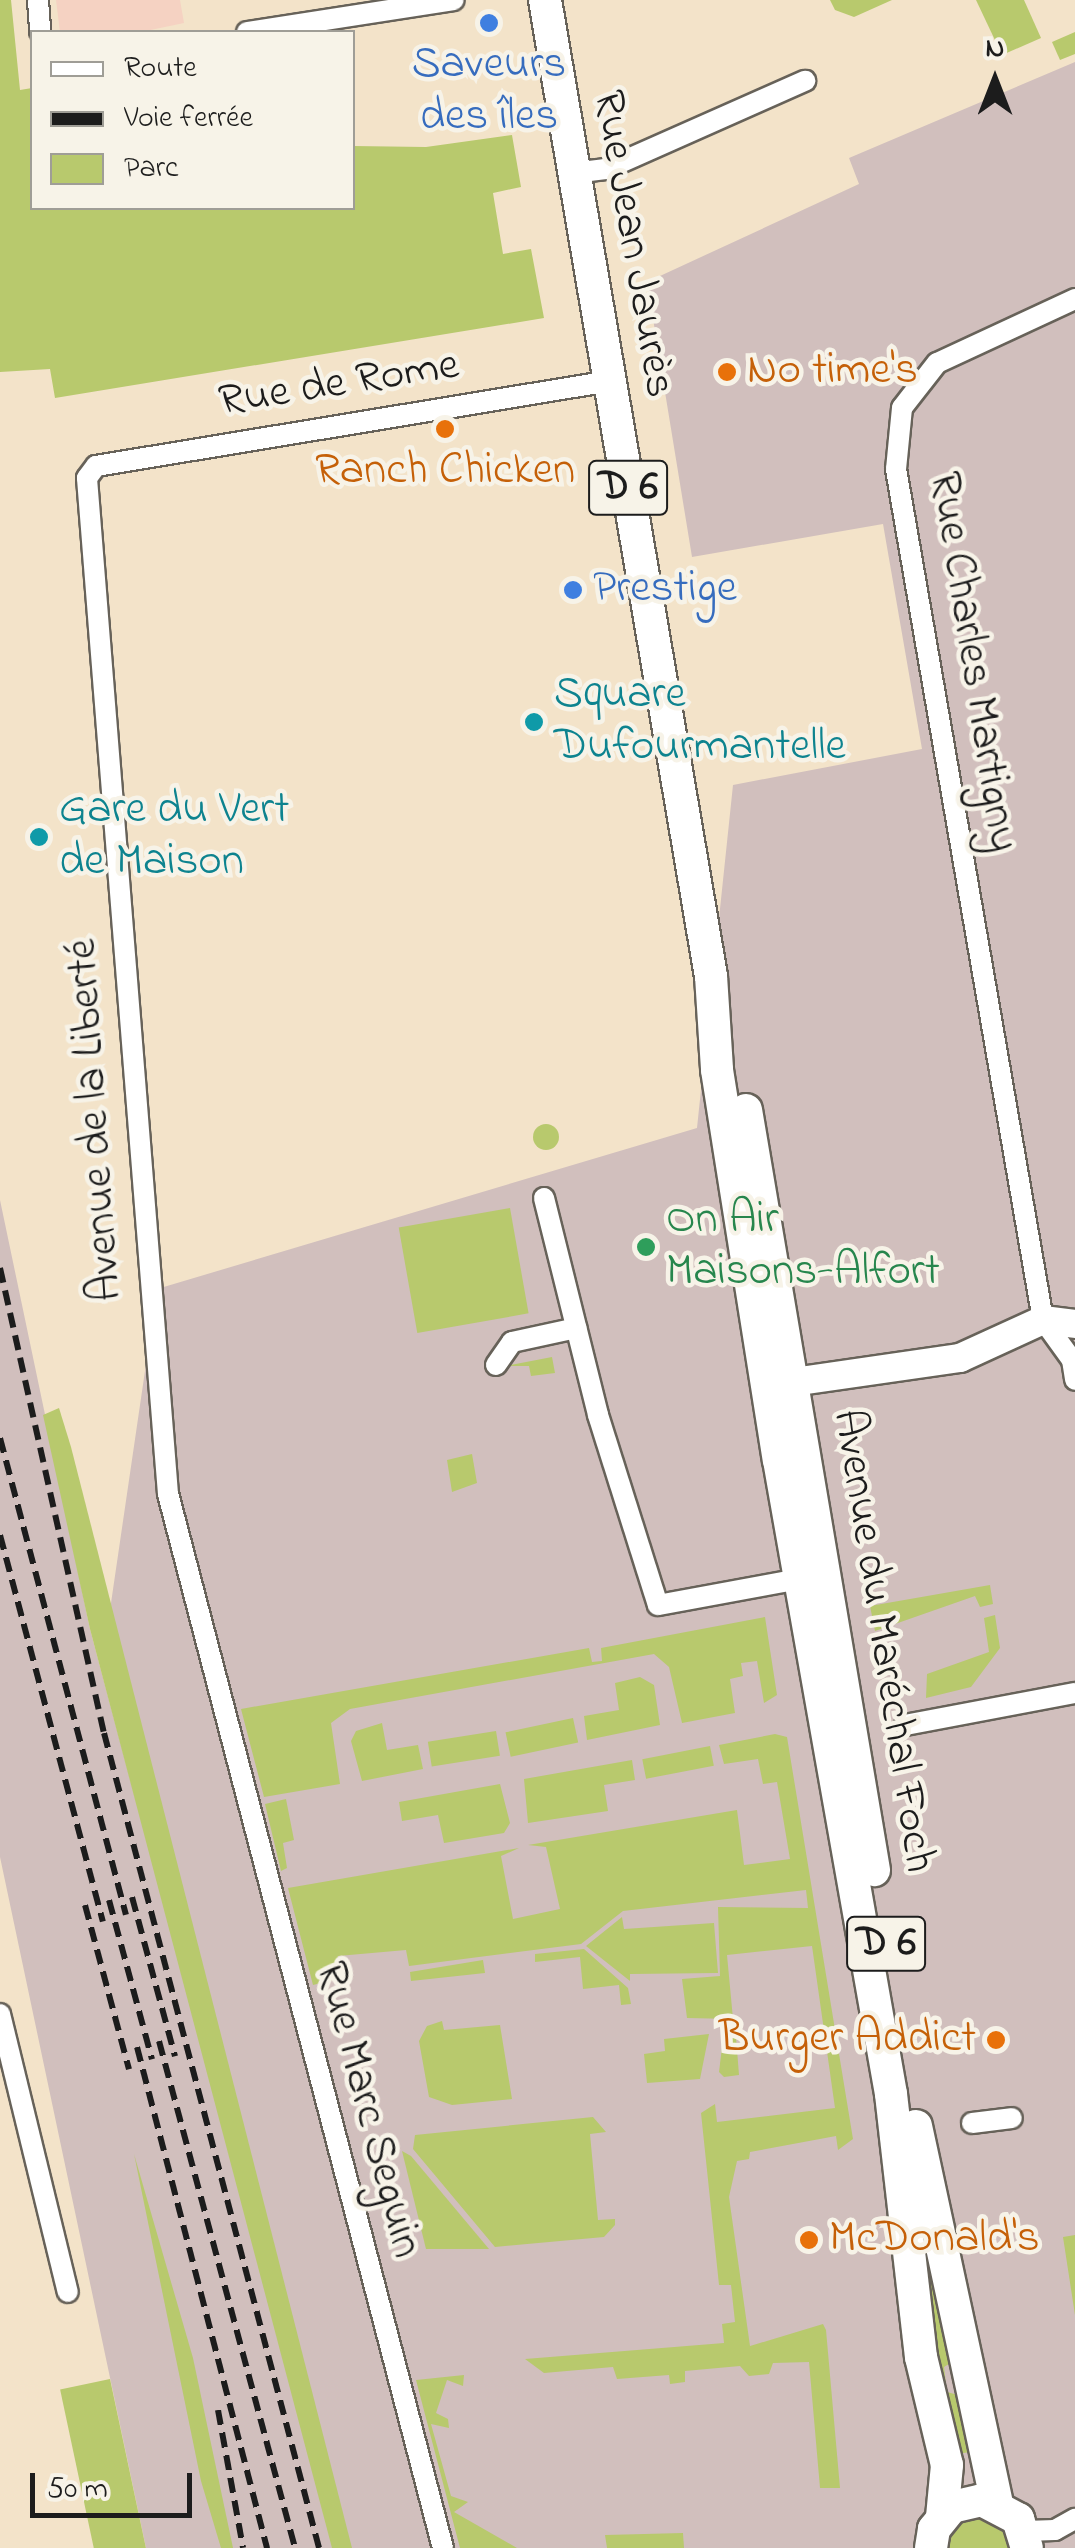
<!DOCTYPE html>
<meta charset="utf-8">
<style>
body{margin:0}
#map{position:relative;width:1075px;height:2548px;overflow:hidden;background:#f3e3c9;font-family:"Indie Flower",sans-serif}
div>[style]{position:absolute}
.built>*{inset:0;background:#f5d2c2}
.industrial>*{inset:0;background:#d1bfbd}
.green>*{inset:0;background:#b8c96d;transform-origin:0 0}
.round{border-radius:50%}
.roads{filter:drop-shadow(2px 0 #676259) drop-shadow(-2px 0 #676259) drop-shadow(0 2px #676259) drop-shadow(0 -2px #676259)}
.street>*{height:20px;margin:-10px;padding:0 10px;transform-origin:10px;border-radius:10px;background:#fff}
.secondary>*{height:28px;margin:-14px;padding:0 14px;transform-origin:14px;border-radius:14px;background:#fff}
.primary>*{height:32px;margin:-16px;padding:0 16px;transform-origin:16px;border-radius:16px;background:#fff}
.rail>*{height:6px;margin-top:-3px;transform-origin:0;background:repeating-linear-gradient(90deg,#1c1c1c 0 15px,transparent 0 23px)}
.dots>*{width:28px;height:28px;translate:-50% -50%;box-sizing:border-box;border:5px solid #f7f3e8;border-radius:50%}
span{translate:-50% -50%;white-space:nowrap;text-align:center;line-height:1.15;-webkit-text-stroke:9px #f7f3e8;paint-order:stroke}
.shield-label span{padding:2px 8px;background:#f7f3e8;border:2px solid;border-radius:8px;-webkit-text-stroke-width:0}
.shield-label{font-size:42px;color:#1c1c1c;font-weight:700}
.shop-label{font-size:45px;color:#366cbe}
.left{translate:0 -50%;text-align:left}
.street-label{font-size:45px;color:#1c1c1c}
.food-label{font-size:45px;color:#c56008}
.right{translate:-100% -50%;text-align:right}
.culture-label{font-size:45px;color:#0d838f}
.leisure-label{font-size:45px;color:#27864d}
.legend{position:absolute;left:30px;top:30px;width:325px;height:180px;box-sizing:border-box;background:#f7f3e8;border:2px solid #9f9d96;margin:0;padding:12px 18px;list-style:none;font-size:30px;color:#1c1c1c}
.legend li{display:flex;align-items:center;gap:20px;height:50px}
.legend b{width:50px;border:2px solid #9f9d96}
.north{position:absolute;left:945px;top:30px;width:100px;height:100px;-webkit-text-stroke:8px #f7f3e8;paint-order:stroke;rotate:0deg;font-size:28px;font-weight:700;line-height:40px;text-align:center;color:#1c1c1c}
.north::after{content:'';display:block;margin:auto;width:35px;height:45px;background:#1c1c1c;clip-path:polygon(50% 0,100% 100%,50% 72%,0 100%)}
.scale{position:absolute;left:30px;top:2473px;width:162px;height:45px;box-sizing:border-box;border:5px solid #1c1c1c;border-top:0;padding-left:12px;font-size:30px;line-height:35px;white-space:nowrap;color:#1c1c1c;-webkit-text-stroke:8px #f7f3e8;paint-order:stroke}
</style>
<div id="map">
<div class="built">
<div style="clip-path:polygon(56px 0,180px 0,184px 23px,141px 32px,60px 32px)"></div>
</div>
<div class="industrial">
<div style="clip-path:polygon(1075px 62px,1075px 2548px,146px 2548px,0 1857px,0 1200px,90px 1629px,141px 1820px,105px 1644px,157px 1289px,697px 1128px,733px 785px,922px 749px,883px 524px,692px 557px,647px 282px,859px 184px,849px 158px)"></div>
</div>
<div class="green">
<div style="clip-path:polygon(0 0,11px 0,20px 90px,32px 88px,32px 208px,352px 208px,353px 146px,426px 147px,512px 135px,521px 187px,493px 193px,503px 254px,531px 249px,544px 318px,55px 398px,50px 369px,0 372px)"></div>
<div style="clip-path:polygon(830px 0,892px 0,854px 17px,835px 10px)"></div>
<div style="clip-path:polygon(976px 0,1024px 0,1041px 38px,1002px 55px)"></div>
<div style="clip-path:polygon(1075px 32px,1075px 54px,1060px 60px,1052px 42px)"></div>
<div class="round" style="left:533px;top:1124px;width:26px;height:26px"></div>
<div style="left:510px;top:1208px;width:107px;height:113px;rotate:80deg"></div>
<div style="clip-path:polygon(552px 1357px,555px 1373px,531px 1376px,529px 1366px,506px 1366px)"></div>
<div style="clip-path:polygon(59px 1408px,71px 1447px,352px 2548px,332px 2548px,90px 1629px,43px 1415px)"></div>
<div style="clip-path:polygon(472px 1454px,477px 1483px,452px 1492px,447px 1460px)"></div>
<div style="clip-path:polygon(990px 1585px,993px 1604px,980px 1607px,975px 1596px,875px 1631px,870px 1606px)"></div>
<div style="clip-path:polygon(995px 1615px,1000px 1648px,971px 1687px,926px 1698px,927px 1674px,989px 1652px,984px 1618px)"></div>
<div style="clip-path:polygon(765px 1617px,777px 1695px,764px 1703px,757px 1661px,741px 1663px,743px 1676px,730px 1679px,735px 1713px,682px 1723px,669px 1667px,654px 1654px,350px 1709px,331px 1723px,340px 1784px,264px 1797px,241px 1709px,589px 1648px,592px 1662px,602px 1661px,601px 1648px)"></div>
<div style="clip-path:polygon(640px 1677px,654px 1685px,660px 1725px,587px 1740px,584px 1716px,619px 1710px,615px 1683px)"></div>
<div style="left:573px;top:1718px;width:25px;height:69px;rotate:78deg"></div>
<div style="clip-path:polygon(382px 1723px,387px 1750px,418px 1745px,423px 1769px,362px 1781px,351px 1741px,356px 1731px)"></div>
<div style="left:496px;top:1731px;width:25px;height:69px;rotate:81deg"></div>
<div style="clip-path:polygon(775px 1734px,787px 1737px,853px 2139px,838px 2150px,836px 2136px,750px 2152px,749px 2159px,737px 2161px,729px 2197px,750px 2346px,823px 2324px,826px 2330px,840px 2488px,820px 2488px,809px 2362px,773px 2363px,769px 2374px,749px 2376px,740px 2366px,685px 2371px,685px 2382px,670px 2384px,669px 2375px,617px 2379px,613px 2367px,544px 2373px,525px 2359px,724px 2343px,722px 2324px,735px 2322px,731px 2285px,719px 2285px,701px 2113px,715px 2104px,717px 2122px,835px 2108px,812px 1946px,727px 1955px,733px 2019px,687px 2018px,682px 1979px,720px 1976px,718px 1907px,808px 1908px,806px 1890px,623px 1911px,581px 1944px,409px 1966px,406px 1950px,338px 1956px,340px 1978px,313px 1985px,288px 1888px,519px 1848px,501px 1856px,513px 1919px,560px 1909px,546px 1847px,528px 1845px,737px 1810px,744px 1865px,790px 1859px,777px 1782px,763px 1784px,758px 1759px,724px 1764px,719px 1745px)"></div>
<div style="left:710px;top:1746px;width:20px;height:69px;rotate:79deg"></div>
<div style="clip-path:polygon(632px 1760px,635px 1780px,604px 1785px,608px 1811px,528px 1823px,524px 1779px)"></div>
<div style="clip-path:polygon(500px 1784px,510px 1823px,504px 1833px,444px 1843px,438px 1815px,402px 1821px,399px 1802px)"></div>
<div style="clip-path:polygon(286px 1799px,294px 1840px,283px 1843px,287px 1868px,281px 1871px,265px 1804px)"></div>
<div style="clip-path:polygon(622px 1917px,624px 1929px,714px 1923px,718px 1973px,630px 1974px,630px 1981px,586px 1946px)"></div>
<div style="clip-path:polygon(584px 1949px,628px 1988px,631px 2004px,621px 2005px,619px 1985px,583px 1989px,580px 1957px,535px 1962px,535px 1954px)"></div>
<div style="clip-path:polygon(483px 1960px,485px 1973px,411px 1981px,410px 1972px)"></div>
<div style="clip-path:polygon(442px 2021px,444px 2030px,500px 2025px,512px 2099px,452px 2105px,429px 2097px,419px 2041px,427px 2026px)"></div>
<div style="clip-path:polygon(709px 2034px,700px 2079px,647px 2083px,644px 2054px,665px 2051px,664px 2039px)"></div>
<div style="clip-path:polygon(736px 2037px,739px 2075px,724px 2077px,719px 2072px,723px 2039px)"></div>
<div style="clip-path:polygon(593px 2117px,606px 2132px,590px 2134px,598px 2220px,615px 2219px,615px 2225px,604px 2237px,495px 2247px,413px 2149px,415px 2135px)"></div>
<div style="clip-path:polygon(402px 2151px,411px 2156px,489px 2249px,426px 2249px)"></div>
<div style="clip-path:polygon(134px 2154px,193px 2358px,233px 2548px,221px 2548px,201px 2481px)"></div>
<div style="clip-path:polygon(1075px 2235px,1075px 2315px,1063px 2237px)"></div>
<div style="clip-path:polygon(924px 2238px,952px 2362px,944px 2367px,947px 2392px,958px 2395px,974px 2451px,954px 2455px,944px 2420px)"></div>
<div style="clip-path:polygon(464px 2375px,463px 2386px,447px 2380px,436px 2413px,448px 2419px,449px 2428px,431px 2424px,451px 2496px,468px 2502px,454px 2512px,517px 2548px,460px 2548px,416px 2380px)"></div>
<div style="left:110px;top:2379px;width:173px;height:51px;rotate:78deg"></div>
<div style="clip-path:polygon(986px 2515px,1003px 2526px,1010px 2548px,947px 2548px,956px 2524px)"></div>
<div style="clip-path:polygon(683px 2533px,684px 2548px,607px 2548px,605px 2535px)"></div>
</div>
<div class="roads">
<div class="street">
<div style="left:38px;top:0;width:32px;rotate:86deg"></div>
<div style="left:247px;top:32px;width:209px;rotate:-8.8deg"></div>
<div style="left:573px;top:173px;width:33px;rotate:-7deg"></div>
<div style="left:606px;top:169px;width:218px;rotate:-23.9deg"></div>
<div style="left:1075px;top:299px;width:152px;rotate:155.1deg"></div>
<div style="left:937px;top:363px;width:57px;rotate:127.9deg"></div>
<div style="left:902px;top:408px;width:61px;rotate:95.6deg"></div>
<div style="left:896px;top:469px;width:864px;rotate:80.2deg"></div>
<div style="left:1043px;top:1320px;width:49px;rotate:54.1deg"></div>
<div style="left:1072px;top:1360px;width:20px;rotate:81deg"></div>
<div style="left:544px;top:1198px;width:224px;rotate:76deg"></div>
<div style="left:598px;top:1415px;width:199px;rotate:72.5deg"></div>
<div style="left:658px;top:1605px;width:144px;rotate:-10.4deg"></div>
<div style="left:496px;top:1365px;width:28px;rotate:-55deg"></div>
<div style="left:512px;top:1342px;width:66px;rotate:-12.3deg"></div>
<div style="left:905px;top:1725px;width:173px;rotate:-10.7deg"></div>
<div style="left:0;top:2014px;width:286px;rotate:76.3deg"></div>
<div style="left:972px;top:2123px;width:40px;rotate:-7.1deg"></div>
<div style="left:1025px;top:2531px;width:30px;rotate:-2deg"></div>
<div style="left:1055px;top:2530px;width:23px;rotate:-29deg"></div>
<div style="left:443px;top:2548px;width:1089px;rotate:-104.62deg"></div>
<div style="left:168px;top:1494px;width:1019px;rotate:-94.56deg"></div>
<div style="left:87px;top:478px;width:15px;rotate:-53deg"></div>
<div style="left:96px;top:466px;width:521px;rotate:-9.39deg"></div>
</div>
<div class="secondary">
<div style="left:793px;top:1382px;width:169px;rotate:-8.2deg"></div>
<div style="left:960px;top:1358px;width:91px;rotate:-24.6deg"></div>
<div style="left:1043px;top:1320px;width:32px;rotate:7deg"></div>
</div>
<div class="primary">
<div style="left:545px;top:0;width:990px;rotate:80.35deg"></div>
<div style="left:711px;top:976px;width:94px;rotate:86.3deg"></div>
<div style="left:717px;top:1070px;width:395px;rotate:81deg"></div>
<div style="left:779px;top:1460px;width:644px;rotate:79.98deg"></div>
<div style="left:891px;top:2094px;width:265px;rotate:83.5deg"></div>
<div style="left:921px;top:2357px;width:111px;rotate:76.5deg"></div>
<div style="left:947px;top:2465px;width:52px;rotate:95.5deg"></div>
<div style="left:746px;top:1110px;width:771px;rotate:80.44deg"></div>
<div style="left:916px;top:2126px;width:386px;rotate:77.9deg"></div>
<div style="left:931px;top:2548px;width:19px;rotate:-81deg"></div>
<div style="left:934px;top:2529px;width:28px;rotate:-51deg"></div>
<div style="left:952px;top:2507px;width:31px;rotate:-13deg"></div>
<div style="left:982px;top:2500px;width:41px;rotate:27.8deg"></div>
<div style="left:1018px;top:2519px;width:30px;rotate:73deg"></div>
</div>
</div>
<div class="rail">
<div style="left:0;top:1268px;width:476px;rotate:77.4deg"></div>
<div style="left:104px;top:1733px;width:843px;rotate:75.22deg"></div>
<div style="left:0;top:1438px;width:493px;rotate:75.2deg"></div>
<div style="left:0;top:1535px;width:400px;rotate:75.1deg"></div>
<div style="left:132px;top:1897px;width:165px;rotate:74.9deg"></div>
<div style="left:109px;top:1900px;width:165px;rotate:74.9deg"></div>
<div style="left:85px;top:1905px;width:170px;rotate:75deg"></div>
<div style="left:159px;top:2041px;width:525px;rotate:74.98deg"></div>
<div style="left:137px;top:2047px;width:518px;rotate:75.45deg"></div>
<div style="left:218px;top:2410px;width:140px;rotate:79.7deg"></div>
</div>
<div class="dots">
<div style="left:489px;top:23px;background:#3f7fe0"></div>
<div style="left:727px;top:372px;background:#e8710a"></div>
<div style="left:445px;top:429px;background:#e8710a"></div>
<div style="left:573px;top:590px;background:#3f7fe0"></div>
<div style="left:534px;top:722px;background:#0f9aa8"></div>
<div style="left:39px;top:837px;background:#0f9aa8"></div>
<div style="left:646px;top:1247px;background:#2e9e5b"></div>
<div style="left:996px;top:2040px;background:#e8710a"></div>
<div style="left:809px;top:2240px;background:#e8710a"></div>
</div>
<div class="shield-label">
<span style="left:628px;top:488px">D 6</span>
<span style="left:886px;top:1944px">D 6</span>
</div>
<div class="shop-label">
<span style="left:489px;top:92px">Saveurs<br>des îles</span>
<span class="left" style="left:593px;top:590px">Prestige</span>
</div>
<div class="street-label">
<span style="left:632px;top:244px;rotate:80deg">Rue Jean Jaurès</span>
<span style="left:339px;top:385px;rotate:-9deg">Rue de Rome</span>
<span style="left:972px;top:662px;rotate:81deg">Rue Charles Martigny</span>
<span style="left:96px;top:1120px;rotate:-94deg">Avenue de la Liberté</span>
<span style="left:882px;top:1641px;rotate:81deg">Avenue du Maréchal Foch</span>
<span style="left:367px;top:2110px;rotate:75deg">Rue Marc Seguin</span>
</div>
<div class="food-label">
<span class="left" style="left:747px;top:372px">No time's</span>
<span style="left:445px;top:472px">Ranch Chicken</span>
<span class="right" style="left:976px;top:2040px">Burger Addict</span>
<span class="left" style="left:829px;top:2240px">McDonald's</span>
</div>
<div class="culture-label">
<span class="left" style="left:554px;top:722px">Square<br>Dufourmantelle</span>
<span class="left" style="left:59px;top:837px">Gare du Vert<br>de Maison</span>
</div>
<div class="leisure-label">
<span class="left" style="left:666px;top:1247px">On Air<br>Maisons-Alfort</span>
</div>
<ul class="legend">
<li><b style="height:12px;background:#fff"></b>Route</li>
<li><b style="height:12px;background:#1c1c1c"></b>Voie ferrée</li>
<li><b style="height:28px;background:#b8c96d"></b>Parc</li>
</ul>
<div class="north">N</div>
<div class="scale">50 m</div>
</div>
